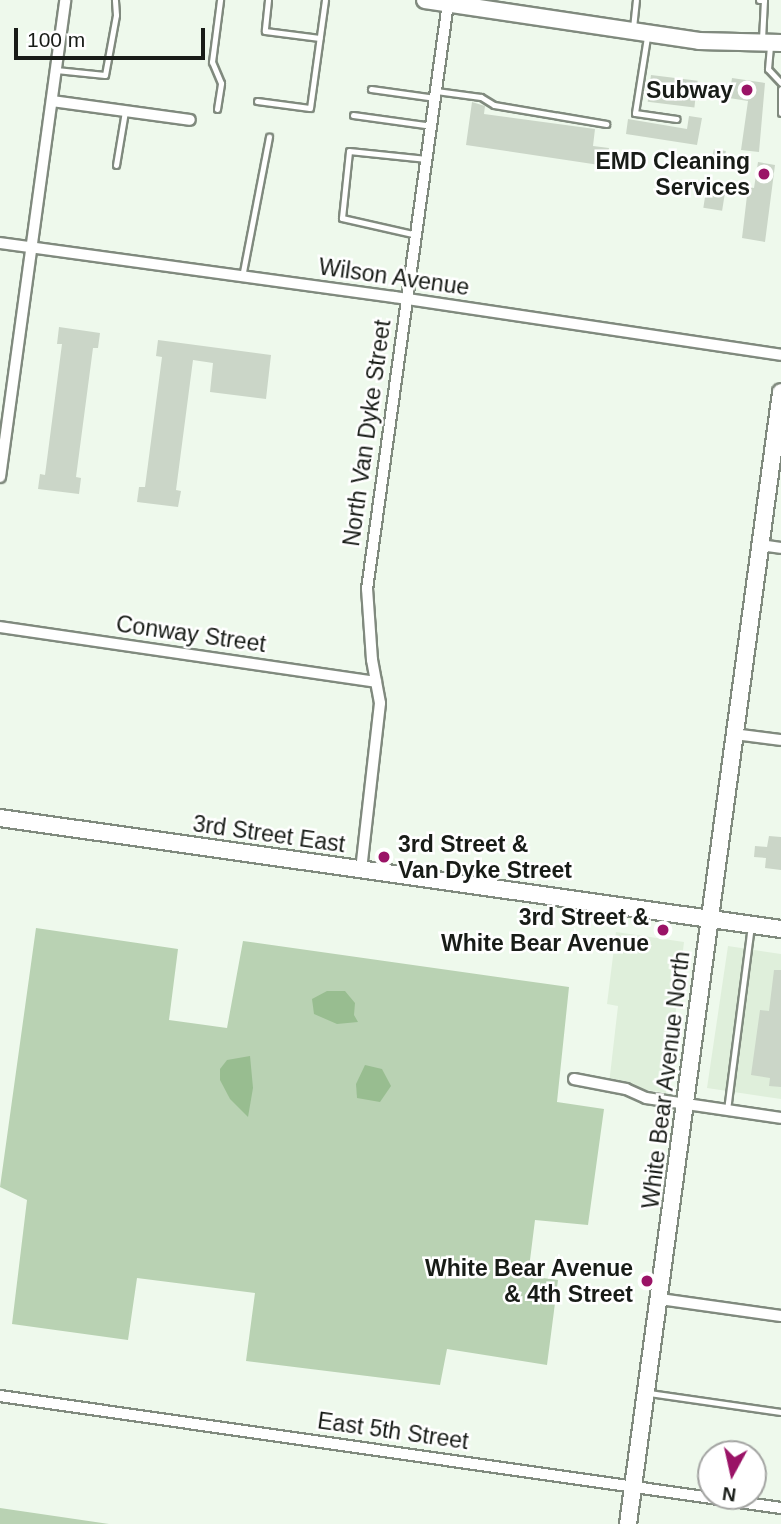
<!DOCTYPE html>
<style>
body{margin:0}
#map{position:relative;width:781px;height:1524px;overflow:hidden;background:#eef9ec;font-family:Helvetica,sans-serif}
div>[style]{position:absolute}
.built>*{inset:0;background:#dfefdb}
.green>*{inset:0;background:#b9d2b3}
.water>*{inset:0;background:#98bd90}
.building>*{inset:0;background:#cbd6c8;transform-origin:0 0}
.roads{filter:drop-shadow(2px 0 #808a7e) drop-shadow(-2px 0 #808a7e) drop-shadow(0 2px #808a7e) drop-shadow(0 -2px #808a7e)}
.lane>*{height:5px;margin:-2.5px;padding:0 2.5px;transform-origin:2.5px;border-radius:2.5px;background:#fff}
.street>*{height:10px;margin:-5px;padding:0 5px;transform-origin:5px;border-radius:5px;background:#fff}
.secondary>*{height:16px;margin:-8px;padding:0 8px;transform-origin:8px;border-radius:8px;background:#fff}
.dots>*{width:19px;height:19px;translate:-50% -50%;box-sizing:border-box;border:4px solid #fff;border-radius:50%}
span{translate:-50% -50%;white-space:nowrap;text-align:center;line-height:1.15;-webkit-text-stroke:5px #fff;paint-order:stroke}
.poi-label{font-size:23px;color:#181c17;font-weight:700}
.right{translate:-100% -50%;text-align:right}
.left{translate:0 -50%;text-align:left}
.street-label{font-size:23px;color:#181c17}
.north{position:absolute;left:697px;top:1440px;width:70px;height:70px;box-sizing:border-box;background:#fff;border:2px solid #a3a4a2;border-radius:50%;rotate:188deg;font-size:19px;font-weight:700;line-height:28px;text-align:center;color:#181c17}
.north::after{content:'';display:block;margin:auto;width:24px;height:32px;background:#9a1366;clip-path:polygon(50% 0,100% 100%,50% 72%,0 100%)}
.scale{position:absolute;left:14px;top:28px;width:191px;height:32px;box-sizing:border-box;border:4px solid #181c17;border-top:0;padding-left:9px;font-size:21px;line-height:24px;white-space:nowrap;color:#181c17;-webkit-text-stroke:5px #fff;paint-order:stroke}
</style>
<div id="map">
<div class="built">
<div style="clip-path:polygon(616px 932px,684px 942px,666px 1093px,609px 1084px,618px 1006px,607px 1004px)"></div>
<div style="clip-path:polygon(728px 946px,781px 954px,781px 1099px,707px 1088px)"></div>
</div>
<div class="green">
<div style="clip-path:polygon(36px 928px,178px 949px,169px 1020px,227px 1028px,243px 941px,569px 987px,557px 1102px,604px 1109px,588px 1225px,535px 1220px,528px 1276px,558px 1280px,547px 1365px,447px 1349px,440px 1385px,246px 1361px,255px 1293px,137px 1278px,128px 1340px,12px 1324px,27px 1200px,0 1187px)"></div>
<div style="clip-path:polygon(0 1508px,109px 1524px,0 1524px)"></div>
</div>
<div class="water">
<div style="clip-path:polygon(327px 991px,345px 991px,355px 1003px,354px 1015px,358px 1022px,337px 1024px,314px 1014px,312px 999px)"></div>
<div style="clip-path:polygon(250px 1056px,253px 1088px,248px 1117px,230px 1099px,220px 1080px,220px 1069px,227px 1060px)"></div>
<div style="clip-path:polygon(365px 1065px,382px 1069px,391px 1086px,380px 1102px,357px 1098px,356px 1084px)"></div>
</div>
<div class="building">
<div style="left:651px;top:75px;width:47px;height:27px;rotate:7deg"></div>
<div style="clip-path:polygon(732px 78px,765px 83px,759px 152px,741px 150px,748px 101px,729px 98px)"></div>
<div style="clip-path:polygon(472px 102px,485px 106px,484px 114px,595px 129px,593px 146px,609px 148px,606px 166px,466px 145px)"></div>
<div style="clip-path:polygon(689px 116px,702px 118px,697px 145px,626px 134px,628px 119px,687px 129px)"></div>
<div style="left:714px;top:149px;width:12px;height:10px;rotate:9deg"></div>
<div style="clip-path:polygon(758px 162px,775px 165px,765px 242px,742px 238px,748px 187px,754px 188px)"></div>
<div style="left:706px;top:191px;width:19px;height:17px;rotate:9deg"></div>
<div style="clip-path:polygon(59px 327px,100px 333px,98px 348px,93px 348px,76px 477px,81px 478px,79px 494px,38px 489px,40px 474px,45px 475px,62px 344px,57px 344px)"></div>
<div style="clip-path:polygon(158px 340px,271px 355px,266px 399px,210px 392px,213px 363px,193px 360px,176px 490px,181px 491px,178px 507px,137px 502px,139px 487px,145px 487px,162px 357px,156px 356px)"></div>
<div style="clip-path:polygon(769px 836px,781px 837px,781px 870px,765px 868px,766px 858px,754px 857px,755px 846px,767px 847px)"></div>
<div style="clip-path:polygon(774px 970px,781px 970px,781px 1087px,769px 1086px,770px 1078px,751px 1075px,760px 1010px,769px 1011px)"></div>
</div>
<div class="roads">
<div class="lane">
<div style="left:268px;top:0;width:31px;rotate:96deg"></div>
<div style="left:265px;top:31px;width:55px;rotate:7.3deg"></div>
<div style="left:759px;top:0;width:5px"></div>
<div style="left:764px;top:0;width:40px;rotate:92.9deg"></div>
<div style="left:633px;top:28px;width:28px;rotate:-84deg"></div>
<div style="left:647px;top:37px;width:77px;rotate:99deg"></div>
<div style="left:635px;top:113px;width:42px;rotate:8.1deg"></div>
<div style="left:770px;top:46px;width:23px;rotate:95deg"></div>
<div style="left:768px;top:69px;width:19px;rotate:47deg"></div>
<div style="left:56px;top:70px;width:49px;rotate:5.8deg"></div>
<div style="left:105px;top:75px;width:61px;rotate:-79.6deg"></div>
<div style="left:116px;top:15px;width:15px;rotate:-94deg"></div>
<div style="left:371px;top:89px;width:65px;rotate:8deg"></div>
<div style="left:781px;top:89px;width:24px;rotate:90deg"></div>
<div style="left:436px;top:91px;width:45px;rotate:7.6deg"></div>
<div style="left:481px;top:97px;width:15px;rotate:32deg"></div>
<div style="left:494px;top:105px;width:114px;rotate:9.6deg"></div>
<div style="left:257px;top:101px;width:53px;rotate:7.5deg"></div>
<div style="left:310px;top:108px;width:109px;rotate:-82.1deg"></div>
<div style="left:217px;top:109px;width:26px;rotate:-81deg"></div>
<div style="left:221px;top:83px;width:23px;rotate:-113deg"></div>
<div style="left:212px;top:62px;width:63px;rotate:-82.6deg"></div>
<div style="left:353px;top:115px;width:80px;rotate:7.9deg"></div>
<div style="left:116px;top:165px;width:55px;rotate:-80.5deg"></div>
<div style="left:417px;top:235px;width:77px;rotate:-167.2deg"></div>
<div style="left:342px;top:218px;width:67px;rotate:-84deg"></div>
<div style="left:349px;top:151px;width:78px;rotate:5.9deg"></div>
<div style="left:242px;top:277px;width:143px;rotate:-79.1deg"></div>
<div style="left:727px;top:1110px;width:186px;rotate:-82.6deg"></div>
<div style="left:649px;top:1393px;width:133px;rotate:8.2deg"></div>
</div>
<div class="street">
<div style="left:52px;top:101px;width:139px;rotate:7.8deg"></div>
<div style="left:0;top:243px;width:398px;rotate:7.8deg"></div>
<div style="left:394px;top:297px;width:391px;rotate:8.5deg"></div>
<div style="left:0;top:477px;width:481px;rotate:-82.2deg"></div>
<div style="left:760px;top:545px;width:21px;rotate:8deg"></div>
<div style="left:0;top:627px;width:380px;rotate:8.3deg"></div>
<div style="left:734px;top:734px;width:47px;rotate:7.3deg"></div>
<div style="left:361px;top:870px;width:168px;rotate:-83.5deg"></div>
<div style="left:380px;top:703px;width:44px;rotate:-100.5deg"></div>
<div style="left:372px;top:660px;width:71px;rotate:-94deg"></div>
<div style="left:367px;top:589px;width:592px;rotate:-82.13deg"></div>
<div style="left:574px;top:1079px;width:53px;rotate:10.9deg"></div>
<div style="left:626px;top:1089px;width:22px;rotate:24deg"></div>
<div style="left:646px;top:1098px;width:136px;rotate:8.4deg"></div>
<div style="left:660px;top:1299px;width:122px;rotate:8deg"></div>
<div style="left:0;top:1396px;width:789px;rotate:8.16deg"></div>
</div>
<div class="secondary">
<div style="left:425px;top:0;width:277px;rotate:8.5deg"></div>
<div style="left:699px;top:41px;width:82px;rotate:1.4deg"></div>
<div style="left:0;top:818px;width:789px;rotate:8.09deg"></div>
<div style="left:628px;top:1524px;width:1142px;rotate:-82.3deg"></div>
</div>
</div>
<div class="dots">
<div style="left:747px;top:90px;background:#9a1366"></div>
<div style="left:764px;top:174px;background:#9a1366"></div>
<div style="left:384px;top:857px;background:#9a1366"></div>
<div style="left:663px;top:930px;background:#9a1366"></div>
<div style="left:647px;top:1281px;background:#9a1366"></div>
</div>
<div class="poi-label">
<span class="right" style="left:733px;top:90px">Subway</span>
<span class="right" style="left:750px;top:174px">EMD Cleaning<br>Services</span>
<span class="left" style="left:398px;top:857px">3rd Street &amp;<br>Van Dyke Street</span>
<span class="right" style="left:649px;top:930px">3rd Street &amp;<br>White Bear Avenue</span>
<span class="right" style="left:633px;top:1281px">White Bear Avenue<br>&amp; 4th Street</span>
</div>
<div class="street-label">
<span style="left:394px;top:277px;rotate:8deg">Wilson Avenue</span>
<span style="left:367px;top:433px;rotate:-82deg">North Van Dyke Street</span>
<span style="left:191px;top:634px;rotate:8deg">Conway Street</span>
<span style="left:269px;top:834px;rotate:8deg">3rd Street East</span>
<span style="left:666px;top:1080px;rotate:-83deg">White Bear Avenue North</span>
<span style="left:393px;top:1431px;rotate:8deg">East 5th Street</span>
</div>
<div class="north">N</div>
<div class="scale">100 m</div>
</div>
